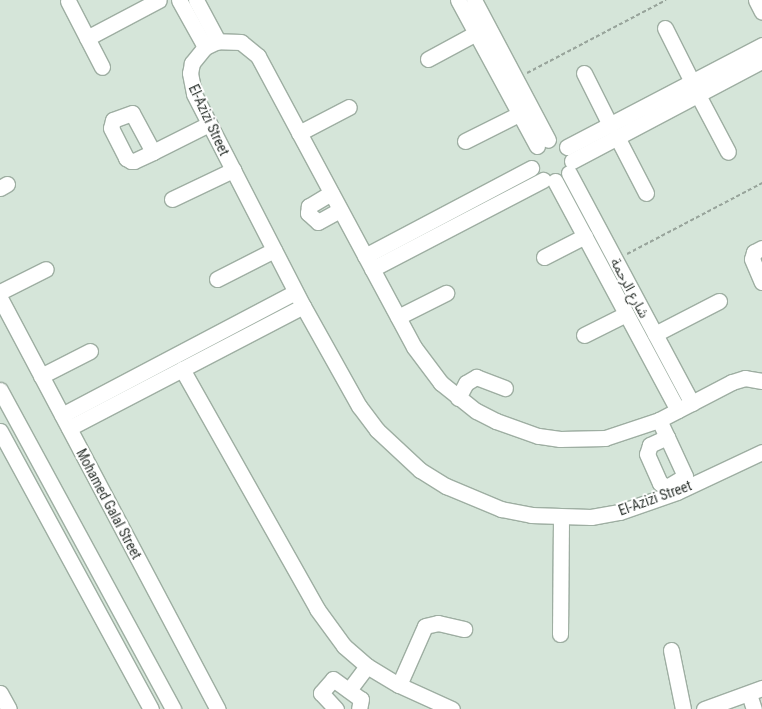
<!DOCTYPE html>
<meta charset="utf-8">
<style>
body{margin:0}
#map{position:relative;width:762px;height:709px;overflow:hidden;background:#d5e5d9;font-family:"Roboto Condensed","Noto Sans Arabic",sans-serif}
div>[style]{position:absolute}
.path>*{height:2px;margin-top:-1px;transform-origin:0;background:repeating-linear-gradient(90deg,#98a49b 0 4px,transparent 0 6.5px)}
.roads{filter:drop-shadow(1px 0 #9eaea2) drop-shadow(-1px 0 #9eaea2) drop-shadow(0 1px #9eaea2) drop-shadow(0 -1px #9eaea2)}
.minor>*{height:15px;margin:-7.5px;padding:0 7.5px;transform-origin:7.5px;border-radius:7.5px;background:#fff}
span{translate:-50% -50%;white-space:nowrap;text-align:center;line-height:1.15;-webkit-text-stroke:4px #fff;paint-order:stroke}
.street-label{font-size:14px;color:#2f3631}
</style>
<div id="map">
<div class="path">
<div style="left:527px;top:73px;width:157px;rotate:-27.7deg"></div>
<div style="left:627px;top:254px;width:153px;rotate:-27.7deg"></div>
</div>
<div class="roads">
<div class="minor">
<div style="left:179px;top:0;width:54px;rotate:61deg"></div>
<div style="left:196px;top:0;width:47px;rotate:61.8deg"></div>
<div style="left:458px;top:0;width:166px;rotate:61.6deg"></div>
<div style="left:474px;top:0;width:158px;rotate:62.1deg"></div>
<div style="left:756px;top:0;width:13px;rotate:63deg"></div>
<div style="left:68px;top:1px;width:74px;rotate:62.7deg"></div>
<div style="left:665px;top:28px;width:60px;rotate:63.4deg"></div>
<div style="left:87px;top:38px;width:81px;rotate:-27.8deg"></div>
<div style="left:428px;top:59px;width:55px;rotate:-28.4deg"></div>
<div style="left:584px;top:73px;width:58px;rotate:63.4deg"></div>
<div style="left:698px;top:95px;width:64px;rotate:62.2deg"></div>
<div style="left:299px;top:133px;width:56px;rotate:-27.5deg"></div>
<div style="left:617px;top:137px;width:63px;rotate:62.6deg"></div>
<div style="left:465px;top:141px;width:60px;rotate:-26.6deg"></div>
<div style="left:567px;top:147px;width:220px;rotate:-27.6deg"></div>
<div style="left:153px;top:152px;width:44px;rotate:-118.3deg"></div>
<div style="left:132px;top:113px;width:20px;rotate:160deg"></div>
<div style="left:113px;top:120px;width:8px;rotate:104deg"></div>
<div style="left:111px;top:128px;width:34px;rotate:63deg"></div>
<div style="left:126px;top:158px;width:6px;rotate:31deg"></div>
<div style="left:131px;top:161px;width:3px"></div>
<div style="left:134px;top:161px;width:21px;rotate:-25deg"></div>
<div style="left:153px;top:152px;width:63px;rotate:-26.6deg"></div>
<div style="left:572px;top:161px;width:215px;rotate:-27.8deg"></div>
<div style="left:569px;top:173px;width:261px;rotate:61.9deg"></div>
<div style="left:555px;top:181px;width:260px;rotate:61.8deg"></div>
<div style="left:0;top:188px;width:8px;rotate:-30deg"></div>
<div style="left:331px;top:193px;width:26px;rotate:149deg"></div>
<div style="left:309px;top:206px;width:7px;rotate:98deg"></div>
<div style="left:308px;top:213px;width:13px;rotate:42deg"></div>
<div style="left:318px;top:222px;width:25px;rotate:-29deg"></div>
<div style="left:172px;top:199px;width:68px;rotate:-25.4deg"></div>
<div style="left:762px;top:248px;width:9px;rotate:153deg"></div>
<div style="left:754px;top:252px;width:7px;rotate:106deg"></div>
<div style="left:752px;top:259px;width:25px;rotate:67deg"></div>
<div style="left:365px;top:256px;width:188px;rotate:-27.9deg"></div>
<div style="left:544px;top:257px;width:46px;rotate:-27.1deg"></div>
<div style="left:372px;top:269px;width:193px;rotate:-27.5deg"></div>
<div style="left:217px;top:279px;width:64px;rotate:-27deg"></div>
<div style="left:0;top:292px;width:51px;rotate:-26.6deg"></div>
<div style="left:0;top:298px;width:465px;rotate:62.1deg"></div>
<div style="left:398px;top:317px;width:54px;rotate:-26.6deg"></div>
<div style="left:655px;top:334px;width:72px;rotate:-27.3deg"></div>
<div style="left:584px;top:335px;width:47px;rotate:-26.6deg"></div>
<div style="left:182px;top:369px;width:275px;rotate:60.6deg"></div>
<div style="left:317px;top:609px;width:46px;rotate:53.9deg"></div>
<div style="left:344px;top:646px;width:30px;rotate:41deg"></div>
<div style="left:367px;top:666px;width:37px;rotate:31deg"></div>
<div style="left:399px;top:685px;width:58px;rotate:24.4deg"></div>
<div style="left:41px;top:376px;width:55px;rotate:-27deg"></div>
<div style="left:762px;top:381px;width:17px;rotate:-170deg"></div>
<div style="left:745px;top:378px;width:14px;rotate:163deg"></div>
<div style="left:732px;top:382px;width:82px;rotate:152.5deg"></div>
<div style="left:659px;top:420px;width:57px;rotate:161.6deg"></div>
<div style="left:605px;top:438px;width:45px;rotate:178.7deg"></div>
<div style="left:560px;top:439px;width:22px;rotate:-172deg"></div>
<div style="left:538px;top:436px;width:45px;rotate:-160.3deg"></div>
<div style="left:496px;top:421px;width:22px;rotate:-153deg"></div>
<div style="left:476px;top:411px;width:45px;rotate:-141.3deg"></div>
<div style="left:441px;top:383px;width:45px;rotate:-126.9deg"></div>
<div style="left:414px;top:347px;width:330px;rotate:-118.2deg"></div>
<div style="left:258px;top:56px;width:22px;rotate:-141deg"></div>
<div style="left:241px;top:42px;width:23px;rotate:-178deg"></div>
<div style="left:218px;top:41px;width:14px;rotate:155deg"></div>
<div style="left:205px;top:47px;width:21px;rotate:129deg"></div>
<div style="left:192px;top:63px;width:10px;rotate:101deg"></div>
<div style="left:190px;top:73px;width:21px;rotate:79deg"></div>
<div style="left:194px;top:94px;width:238px;rotate:62.8deg"></div>
<div style="left:303px;top:306px;width:115px;rotate:60.8deg"></div>
<div style="left:359px;top:406px;width:30px;rotate:53deg"></div>
<div style="left:377px;top:430px;width:59px;rotate:42.9deg"></div>
<div style="left:420px;top:470px;width:31px;rotate:32deg"></div>
<div style="left:446px;top:486px;width:60px;rotate:22.7deg"></div>
<div style="left:501px;top:509px;width:31px;rotate:11deg"></div>
<div style="left:531px;top:515px;width:60px;rotate:1.9deg"></div>
<div style="left:591px;top:517px;width:29px;rotate:-10deg"></div>
<div style="left:620px;top:512px;width:60px;rotate:-19.3deg"></div>
<div style="left:677px;top:492px;width:94px;rotate:-25.2deg"></div>
<div style="left:0;top:390px;width:363px;rotate:61.5deg"></div>
<div style="left:458px;top:398px;width:17px;rotate:-62deg"></div>
<div style="left:466px;top:383px;width:12px;rotate:-31deg"></div>
<div style="left:476px;top:377px;width:31px;rotate:21deg"></div>
<div style="left:62px;top:415px;width:263px;rotate:-27.8deg"></div>
<div style="left:659px;top:420px;width:19px;rotate:65deg"></div>
<div style="left:667px;top:437px;width:19px;rotate:155deg"></div>
<div style="left:650px;top:445px;width:9px;rotate:108deg"></div>
<div style="left:647px;top:454px;width:32px;rotate:66deg"></div>
<div style="left:660px;top:483px;width:8px;rotate:30deg"></div>
<div style="left:667px;top:487px;width:21px;rotate:-31deg"></div>
<div style="left:685px;top:476px;width:43px;rotate:-114.8deg"></div>
<div style="left:69px;top:428px;width:264px;rotate:-27.5deg"></div>
<div style="left:0;top:431px;width:316px;rotate:61.5deg"></div>
<div style="left:560px;top:634px;width:116px;rotate:-89.5deg"></div>
<div style="left:671px;top:650px;width:60px;rotate:78.5deg"></div>
<div style="left:399px;top:685px;width:64px;rotate:-66.2deg"></div>
<div style="left:425px;top:626px;width:13px;rotate:-13deg"></div>
<div style="left:438px;top:623px;width:27px;rotate:13deg"></div>
<div style="left:349px;top:690px;width:30px;rotate:-53deg"></div>
<div style="left:0;top:693px;width:18px;rotate:61deg"></div>
<div style="left:749px;top:694px;width:16px;rotate:72deg"></div>
<div style="left:336px;top:709px;width:22px;rotate:-133deg"></div>
<div style="left:321px;top:693px;width:18px;rotate:-49deg"></div>
<div style="left:333px;top:679px;width:34px;rotate:36deg"></div>
<div style="left:361px;top:699px;width:10px;rotate:101deg"></div>
<div style="left:704px;top:709px;width:62px;rotate:-19.9deg"></div>
</div>
</div>
<div class="street-label">
<span style="left:209px;top:120px;rotate:65deg">El-Azizi Street</span>
<span style="left:630px;top:288px;rotate:62deg">شارع الرحمة</span>
<span style="left:655px;top:498px;rotate:-20deg">El-Azizi Street</span>
<span style="left:109px;top:504px;rotate:62deg">Mohamed Galal Street</span>
</div>
</div>
